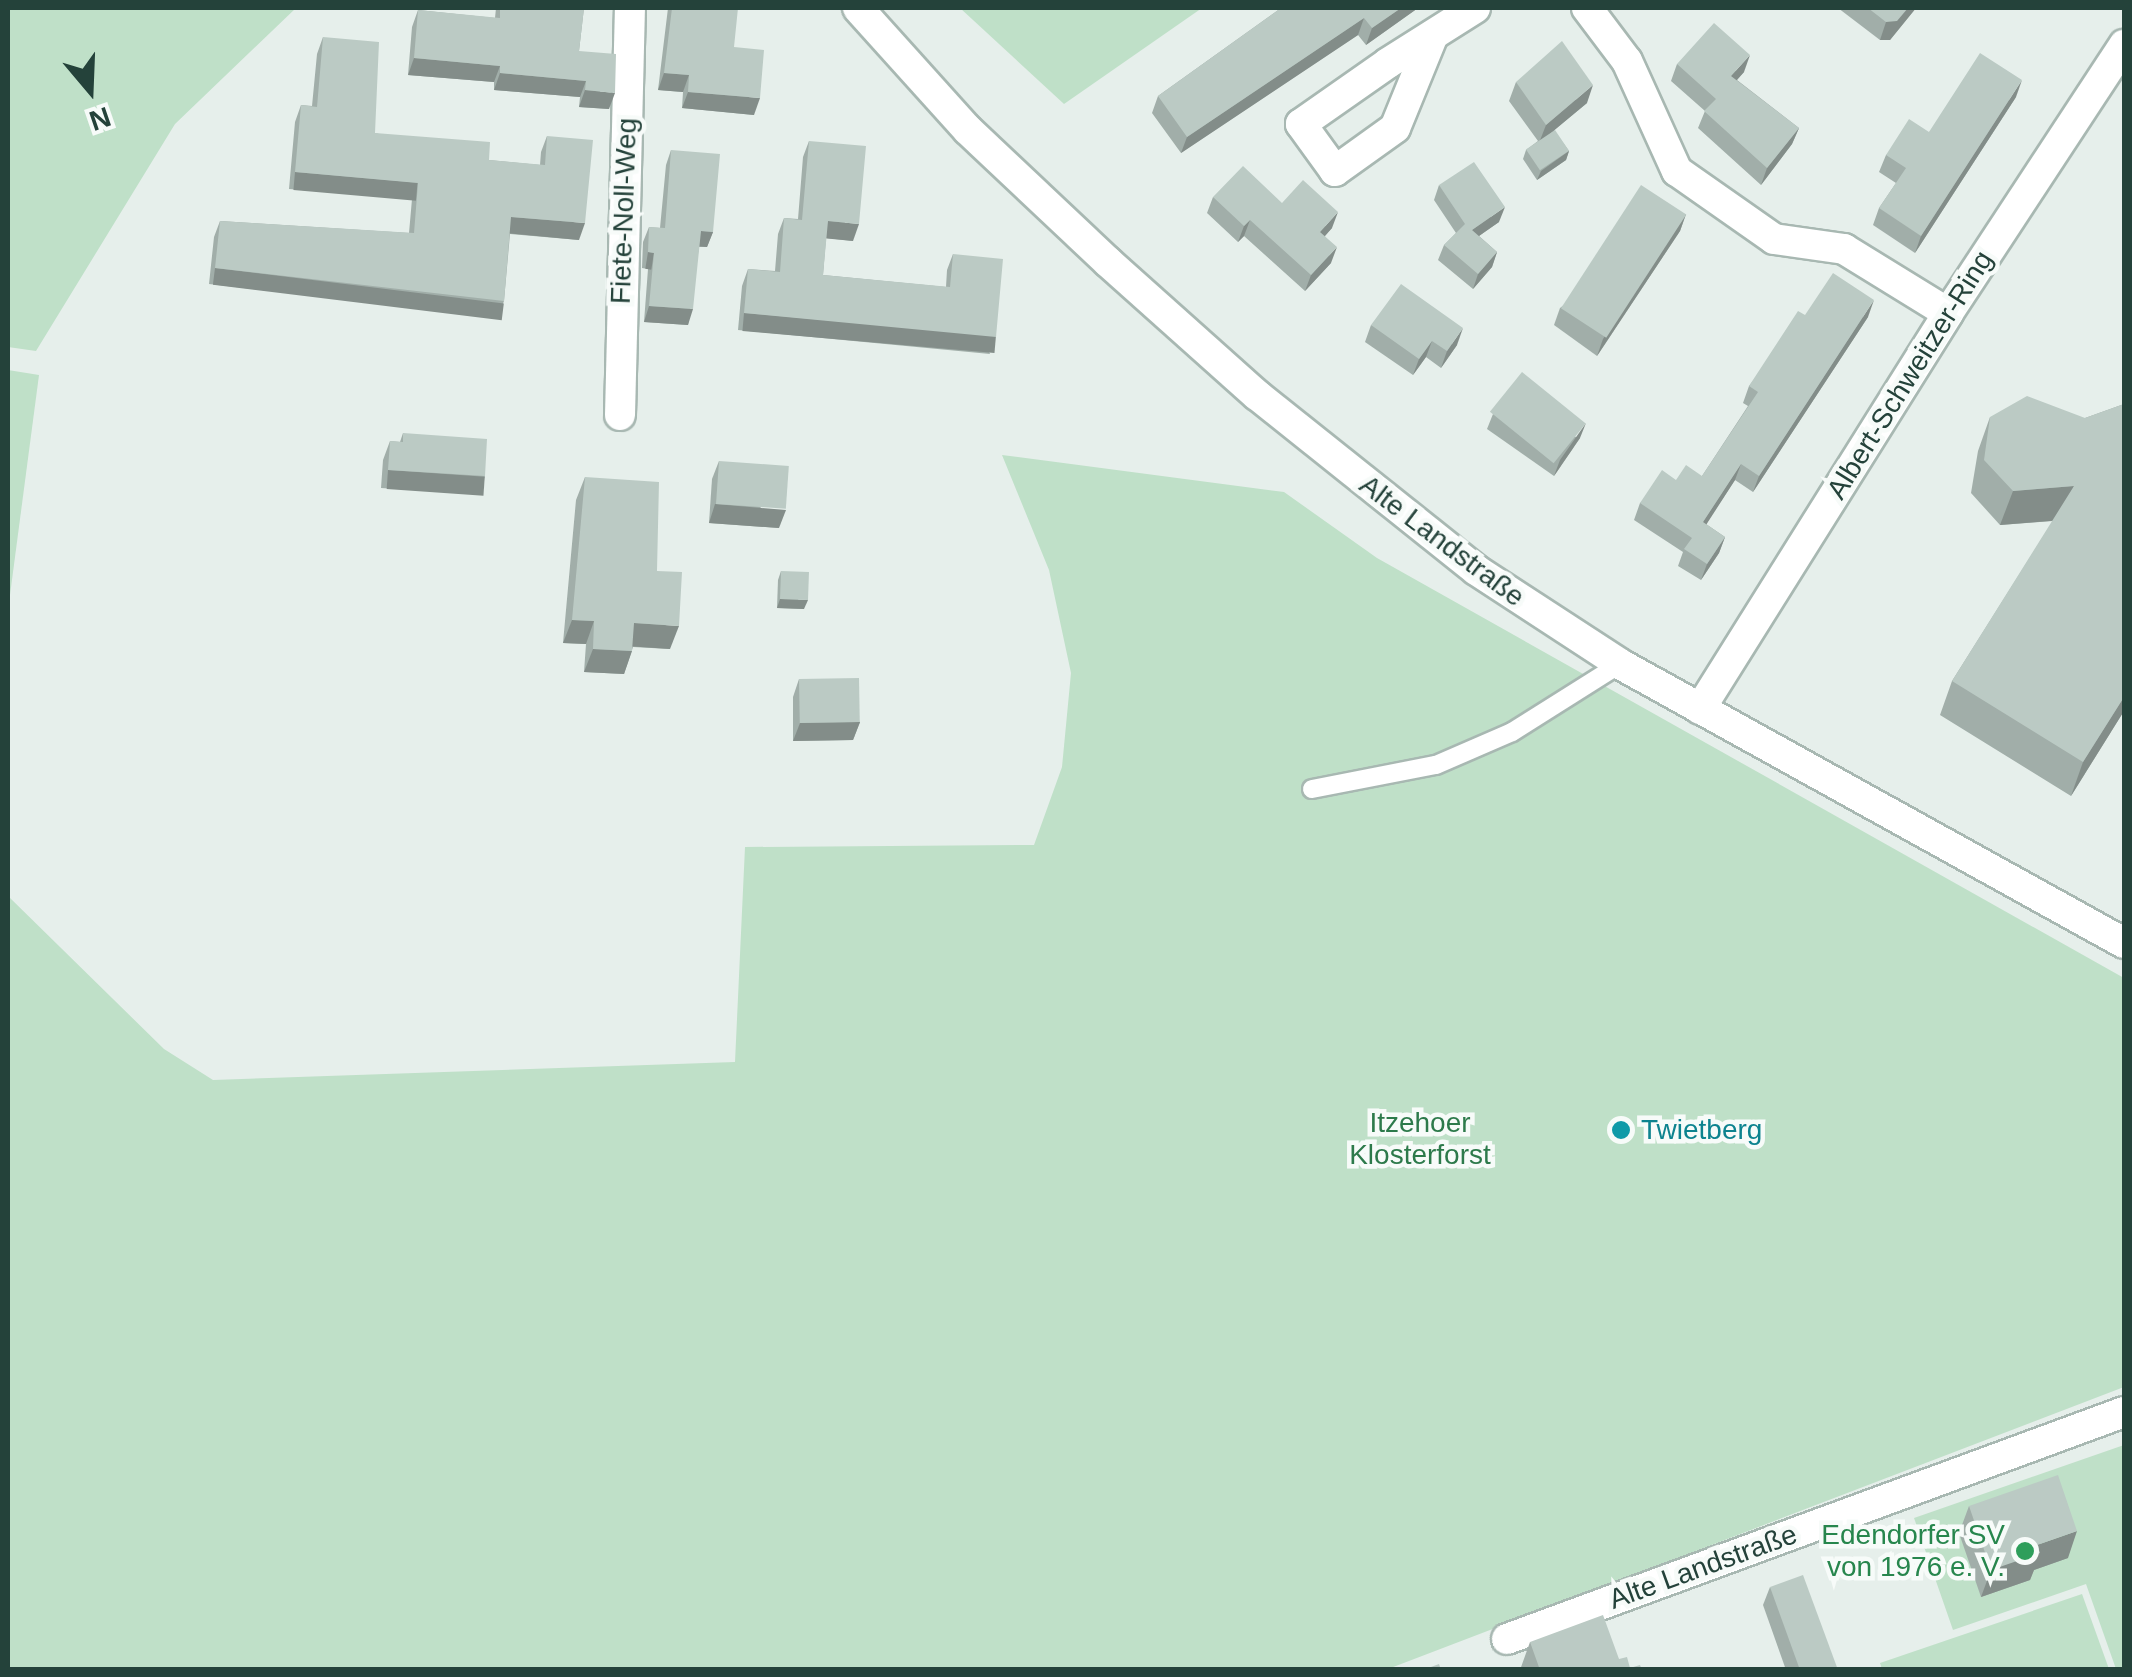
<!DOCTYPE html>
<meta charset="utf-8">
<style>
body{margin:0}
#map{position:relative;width:2132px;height:1677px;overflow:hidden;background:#e6efeb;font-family:Arial,sans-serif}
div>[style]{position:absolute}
.green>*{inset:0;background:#bfe0c8}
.roads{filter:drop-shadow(2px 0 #a8b8b2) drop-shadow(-2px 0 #a8b8b2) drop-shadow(0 2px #a8b8b2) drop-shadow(0 -2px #a8b8b2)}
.lane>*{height:18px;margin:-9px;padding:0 9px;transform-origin:9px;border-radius:9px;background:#fff}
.street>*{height:30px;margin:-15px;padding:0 15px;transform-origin:15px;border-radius:15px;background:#fff}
.secondary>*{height:30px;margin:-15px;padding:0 15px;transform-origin:15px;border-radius:15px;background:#fff}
.wall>*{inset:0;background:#a1aea9}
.shaded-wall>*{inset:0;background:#838d89;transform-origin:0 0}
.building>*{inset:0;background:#bbcac4;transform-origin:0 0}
.dots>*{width:28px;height:28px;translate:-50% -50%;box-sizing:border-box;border:5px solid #f7fbf9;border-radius:50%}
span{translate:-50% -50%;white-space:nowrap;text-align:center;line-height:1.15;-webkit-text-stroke:9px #f7fbf9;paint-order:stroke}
.street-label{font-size:28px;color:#24423a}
.park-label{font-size:28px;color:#2d7a4b}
.culture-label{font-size:28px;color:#0d838f}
.left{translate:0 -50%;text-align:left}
.leisure-label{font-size:28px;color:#27864d}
.right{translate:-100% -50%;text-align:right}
.frame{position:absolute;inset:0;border:10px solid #24423a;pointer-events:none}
.north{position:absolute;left:40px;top:40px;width:100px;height:100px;-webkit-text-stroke:8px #f7fbf9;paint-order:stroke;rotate:161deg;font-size:28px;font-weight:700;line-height:40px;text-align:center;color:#24423a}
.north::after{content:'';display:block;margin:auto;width:35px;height:45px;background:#24423a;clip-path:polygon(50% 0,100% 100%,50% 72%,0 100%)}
</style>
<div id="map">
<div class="green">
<div style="clip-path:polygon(8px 8px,296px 8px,175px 124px,36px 351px,8px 347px)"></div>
<div style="clip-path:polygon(960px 8px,1202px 8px,1064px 104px)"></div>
<div style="clip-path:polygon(8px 370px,39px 375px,8px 610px)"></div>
<div style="clip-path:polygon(1002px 455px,1284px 492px,1377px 558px,2124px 978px,2124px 1387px,1388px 1669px,8px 1669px,8px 896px,164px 1049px,213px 1080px,735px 1062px,745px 847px,1034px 845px,1062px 767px,1071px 673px,1049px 570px)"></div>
<div style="clip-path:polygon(2124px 1445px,2124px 1669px,2116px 1669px,2086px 1584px,1953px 1630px,1914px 1518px)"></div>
<div style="clip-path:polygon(2082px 1594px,2109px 1669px,1882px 1669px,1880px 1663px)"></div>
</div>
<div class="roads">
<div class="lane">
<div style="left:1312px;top:789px;width:126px;rotate:-11deg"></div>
<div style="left:1436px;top:765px;width:83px;rotate:-23.5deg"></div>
<div style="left:1512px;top:732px;width:128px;rotate:-32.2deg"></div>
</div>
<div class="street">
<div style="left:1587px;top:8px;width:66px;rotate:53deg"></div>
<div style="left:1627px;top:61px;width:121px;rotate:65.6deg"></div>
<div style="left:1677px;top:171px;width:118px;rotate:35deg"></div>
<div style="left:1774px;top:239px;width:71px;rotate:8.1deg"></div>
<div style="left:1844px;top:249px;width:122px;rotate:31.6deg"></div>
<div style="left:1433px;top:35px;width:100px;rotate:112.2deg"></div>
<div style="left:1395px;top:128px;width:74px;rotate:144.4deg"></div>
<div style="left:1335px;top:171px;width:58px;rotate:-125.9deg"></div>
<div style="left:1301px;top:124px;width:106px;rotate:-35deg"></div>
<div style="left:1388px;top:63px;width:103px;rotate:-32.3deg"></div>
<div style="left:620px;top:415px;width:407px;rotate:-88.6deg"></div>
<div style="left:1700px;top:709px;width:467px;rotate:-57.9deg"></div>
<div style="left:1948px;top:313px;width:321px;rotate:-56.7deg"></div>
<div style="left:1507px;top:1639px;width:657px;rotate:-20.2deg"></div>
</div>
<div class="secondary">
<div style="left:858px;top:8px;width:164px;rotate:48deg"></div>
<div style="left:968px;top:130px;width:192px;rotate:43.3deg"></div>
<div style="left:1108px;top:262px;width:200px;rotate:41.8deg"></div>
<div style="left:1257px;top:395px;width:280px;rotate:38.6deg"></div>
<div style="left:1476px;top:570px;width:172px;rotate:33.1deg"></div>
<div style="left:1620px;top:664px;width:576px;rotate:28.97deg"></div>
</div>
</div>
<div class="wall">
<div style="clip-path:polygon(496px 8px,584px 8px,579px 51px,609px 109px,579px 107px,580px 97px,494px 90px,494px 82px,408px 75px,412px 27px,418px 10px,495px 18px)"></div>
<div style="clip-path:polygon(668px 8px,729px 8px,734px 47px,754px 115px,682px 108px,683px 92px,658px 90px)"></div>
<div style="clip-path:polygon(1281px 8px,1418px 8px,1366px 45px,1358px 35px,1181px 153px,1152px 113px,1158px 96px)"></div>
<div style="clip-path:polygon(1838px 8px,1916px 8px,1890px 40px,1880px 40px)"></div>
<div style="clip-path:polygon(323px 37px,375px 133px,489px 160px,540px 165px,541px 152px,547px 136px,579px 240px,510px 234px,504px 301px,498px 317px,209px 284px,214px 237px,220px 221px,409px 233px,412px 199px,289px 189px,295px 122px,301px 105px,312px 106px,317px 54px)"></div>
<div style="clip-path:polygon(1677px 64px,1744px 72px,1737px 80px,1799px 128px,1792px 144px,1761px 185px,1698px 128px,1705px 111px,1671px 81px)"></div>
<div style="clip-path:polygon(1516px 82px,1587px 103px,1554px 130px,1569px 151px,1566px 160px,1537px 180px,1523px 159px,1526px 150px,1538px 141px,1509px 101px)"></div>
<div style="clip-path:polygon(2016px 97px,1915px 253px,1873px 225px,1879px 208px,1896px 183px,1879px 172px,1886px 155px,1929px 132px)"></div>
<div style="clip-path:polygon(809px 141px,853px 241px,826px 238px,823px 275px,946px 287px,947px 270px,953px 254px,990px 354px,738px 330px,742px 286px,748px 269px,775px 271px,778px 234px,784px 218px,798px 219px,803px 157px)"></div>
<div style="clip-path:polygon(671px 150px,713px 232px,707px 247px,699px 247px,688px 325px,644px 322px,648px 269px,642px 268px,643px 242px,649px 227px,660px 228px,666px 165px)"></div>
<div style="clip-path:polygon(1439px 185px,1499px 222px,1479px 236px,1497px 252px,1492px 267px,1473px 289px,1438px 260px,1444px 245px,1456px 233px,1434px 200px)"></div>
<div style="clip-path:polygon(1213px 197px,1332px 228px,1325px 236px,1331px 263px,1305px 291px,1244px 236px,1238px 242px,1207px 213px)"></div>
<div style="clip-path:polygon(1686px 214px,1680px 231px,1597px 356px,1554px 325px,1560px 308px)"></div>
<div style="clip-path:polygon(1805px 315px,1868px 317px,1753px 492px,1735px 480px,1706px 524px,1725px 537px,1719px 553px,1701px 580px,1678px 566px,1683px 552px,1634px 520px,1640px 503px,1676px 480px,1702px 476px,1748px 406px,1743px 403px,1749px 386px)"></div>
<div style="clip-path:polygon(1371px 325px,1457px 345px,1441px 368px,1426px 357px,1413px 375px,1365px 342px)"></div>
<div style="clip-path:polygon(2124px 404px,2124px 711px,2071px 796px,1940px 715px,1952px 681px,2053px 521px,2000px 525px,1971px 493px,1978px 451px,1990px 417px,2085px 418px)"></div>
<div style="clip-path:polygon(1493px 414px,1580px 438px,1554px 476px,1487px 429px)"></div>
<div style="clip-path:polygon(403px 433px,485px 476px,478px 494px,381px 488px,383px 460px,390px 441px,400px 442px)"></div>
<div style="clip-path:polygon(719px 461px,779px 528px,709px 523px,712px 479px)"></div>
<div style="clip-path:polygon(585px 477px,657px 571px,670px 649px,633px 647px,624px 674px,584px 672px,586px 644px,563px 643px,576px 500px)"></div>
<div style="clip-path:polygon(781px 571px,804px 609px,777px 608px,778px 580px)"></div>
<div style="clip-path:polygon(799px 679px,860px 722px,853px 740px,793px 741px,793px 697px)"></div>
<div style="clip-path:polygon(1969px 1506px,2068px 1558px,2034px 1570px,2030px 1580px,1981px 1597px,1959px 1533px)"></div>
<div style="clip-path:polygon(1770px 1587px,1838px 1670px,1786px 1670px,1763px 1605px)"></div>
<div style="clip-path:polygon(1530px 1642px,1619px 1659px,1630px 1668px,1642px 1670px,1520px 1670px)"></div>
</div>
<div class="shaded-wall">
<div style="clip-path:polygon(1401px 8px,1418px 8px,1366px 45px,1372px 28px)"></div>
<div style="clip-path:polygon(1908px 8px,1916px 8px,1890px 40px,1880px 40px,1886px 22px)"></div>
<div style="clip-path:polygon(1364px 18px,1358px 35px,1181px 153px,1187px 137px)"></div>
<div style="clip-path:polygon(1750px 55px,1744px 72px,1725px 93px,1731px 76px)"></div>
<div style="clip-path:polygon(414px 58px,500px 66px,494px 82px,408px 75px)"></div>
<div style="clip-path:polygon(500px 73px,586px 81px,580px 97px,494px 90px)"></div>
<div style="clip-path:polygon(664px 73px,689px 75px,683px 92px,658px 90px)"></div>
<div style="clip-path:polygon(2022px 80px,2016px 97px,1915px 253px,1921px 236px)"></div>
<div style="clip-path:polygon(1593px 85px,1587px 103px,1539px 143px,1546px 125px)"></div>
<div style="clip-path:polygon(585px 90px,615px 93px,609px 109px,579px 107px)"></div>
<div style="clip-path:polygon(688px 92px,760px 98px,754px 115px,682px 108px)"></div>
<div style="clip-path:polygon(1799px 128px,1792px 144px,1761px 185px,1767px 168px)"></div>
<div style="clip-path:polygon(1569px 151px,1566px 160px,1537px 180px,1541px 171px)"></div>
<div style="left:295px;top:172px;width:123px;height:18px;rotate:5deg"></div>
<div style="clip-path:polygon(1505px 207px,1499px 222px,1466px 245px,1472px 230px)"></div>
<div style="clip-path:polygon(1338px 212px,1332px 228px,1314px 248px,1320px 232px)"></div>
<div style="clip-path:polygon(1686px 214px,1680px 231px,1597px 356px,1603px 339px)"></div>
<div style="clip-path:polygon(511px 217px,585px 223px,579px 240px,505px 233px)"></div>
<div style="clip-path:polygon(1250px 220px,1244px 236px,1238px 242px,1244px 226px)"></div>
<div style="clip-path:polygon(828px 221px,859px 224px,853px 241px,822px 238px)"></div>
<div style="clip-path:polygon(701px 231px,713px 232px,707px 247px,695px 246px)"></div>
<div style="clip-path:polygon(1337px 247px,1331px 263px,1305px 291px,1311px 275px)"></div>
<div style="left:648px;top:252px;width:6px;height:17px;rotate:9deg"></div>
<div style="clip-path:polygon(1497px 252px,1492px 267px,1473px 289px,1478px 274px)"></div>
<div style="left:215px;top:268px;width:291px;height:17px;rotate:7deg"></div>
<div style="clip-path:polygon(1874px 300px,1868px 317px,1753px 492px,1759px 476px)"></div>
<div style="clip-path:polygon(649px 306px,693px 309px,688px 325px,644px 322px)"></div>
<div style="left:744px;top:313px;width:253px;height:18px;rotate:5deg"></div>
<div style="clip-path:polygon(1463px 328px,1457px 345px,1441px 368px,1447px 351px)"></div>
<div style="clip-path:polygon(1432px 341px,1426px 357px,1413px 375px,1419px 359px)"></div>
<div style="clip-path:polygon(1586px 423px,1580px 438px,1554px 476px,1560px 460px)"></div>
<div style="clip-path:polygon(1741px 464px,1735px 480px,1697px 539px,1703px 522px)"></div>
<div style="left:388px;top:470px;width:97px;height:19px;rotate:4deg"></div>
<div style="clip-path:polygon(2074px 486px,2062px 520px,2000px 525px,2013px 491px)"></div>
<div style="clip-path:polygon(715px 504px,786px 510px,779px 528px,709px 523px)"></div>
<div style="clip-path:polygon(1725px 537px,1719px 553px,1701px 580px,1707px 564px)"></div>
<div style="clip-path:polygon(780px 599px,808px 600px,804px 609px,777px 608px)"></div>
<div style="clip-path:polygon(572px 620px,594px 621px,586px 644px,563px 643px)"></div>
<div style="clip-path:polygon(634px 623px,679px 626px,670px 649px,626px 646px)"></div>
<div style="clip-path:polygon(593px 649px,632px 651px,624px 674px,584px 672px)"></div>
<div style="clip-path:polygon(2124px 697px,2124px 711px,2071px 796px,2083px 762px)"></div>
<div style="clip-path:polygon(860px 722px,853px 740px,793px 741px,800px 723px)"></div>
<div style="clip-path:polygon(2077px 1531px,2068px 1558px,2034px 1570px,2030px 1580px,1981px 1597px,1991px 1570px,2037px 1545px)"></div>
</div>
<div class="building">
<div style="clip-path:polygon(500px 8px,584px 8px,579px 51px,616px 54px,615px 93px,585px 90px,586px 81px,500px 73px,500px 66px,414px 58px,418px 10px,500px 18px)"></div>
<div style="clip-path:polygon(672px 8px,738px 8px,734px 47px,764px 50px,760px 98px,688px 92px,689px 75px,664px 73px)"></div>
<div style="clip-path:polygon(1281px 8px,1401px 8px,1372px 28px,1364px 18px,1187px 137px,1158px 96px)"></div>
<div style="clip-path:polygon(1868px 8px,1908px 8px,1897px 21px,1886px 22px)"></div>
<div style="clip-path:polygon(1714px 23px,1750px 55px,1731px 76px,1799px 128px,1767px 168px,1704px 111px,1716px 99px,1677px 64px)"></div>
<div style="clip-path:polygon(323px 37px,379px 42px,375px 133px,490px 142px,489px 160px,545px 165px,547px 136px,593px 140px,585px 223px,511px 217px,504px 301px,215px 268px,220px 221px,414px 233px,418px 183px,295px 172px,301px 105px,317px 107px)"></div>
<div style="clip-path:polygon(1562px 41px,1593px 85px,1546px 125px,1516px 82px)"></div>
<div style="clip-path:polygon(1980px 53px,2022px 80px,1921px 236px,1879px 208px,1906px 168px,1886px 155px,1909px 119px,1929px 132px)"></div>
<div style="left:1555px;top:130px;width:25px;height:35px;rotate:56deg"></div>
<div style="clip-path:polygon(809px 141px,866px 146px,859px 224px,828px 221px,823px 275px,950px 287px,953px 254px,1003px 259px,996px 337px,744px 313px,748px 269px,780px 272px,784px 218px,802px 220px)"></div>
<div style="clip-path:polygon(671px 150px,720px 154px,713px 232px,701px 231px,693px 309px,649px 306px,654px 253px,648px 252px,649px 227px,665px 228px)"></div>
<div style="clip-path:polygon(1474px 162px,1505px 207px,1472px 230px,1497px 252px,1478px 274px,1444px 245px,1465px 224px,1439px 185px)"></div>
<div style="clip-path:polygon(1243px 166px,1282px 203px,1303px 180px,1338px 212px,1320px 232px,1337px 247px,1311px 275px,1250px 220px,1244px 226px,1213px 197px)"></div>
<div style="left:1641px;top:185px;width:54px;height:147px;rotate:33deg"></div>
<div style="clip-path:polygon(1833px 273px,1874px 300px,1759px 476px,1741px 464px,1703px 522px,1725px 537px,1707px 564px,1684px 549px,1692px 538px,1640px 503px,1662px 470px,1676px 480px,1686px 465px,1702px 476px,1758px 392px,1749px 386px,1798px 311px,1805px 315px)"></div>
<div style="clip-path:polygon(1401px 284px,1463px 328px,1447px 351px,1432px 341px,1419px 359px,1371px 325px)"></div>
<div style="left:1522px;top:372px;width:82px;height:51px;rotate:39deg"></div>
<div style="clip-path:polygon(2027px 396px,2085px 418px,2124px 404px,2124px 697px,2083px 762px,1952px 681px,2074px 486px,2013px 491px,1984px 460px,1990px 417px)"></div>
<div style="clip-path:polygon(403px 433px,487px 439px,485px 476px,388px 470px,390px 441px,403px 442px)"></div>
<div style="left:719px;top:461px;width:70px;height:43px;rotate:4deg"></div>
<div style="clip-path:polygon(585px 477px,659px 482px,657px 571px,682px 572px,679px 626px,634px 623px,632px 651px,593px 649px,594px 621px,572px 620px)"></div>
<div style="left:781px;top:571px;width:28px;height:28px;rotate:2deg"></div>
<div style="left:859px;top:678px;width:44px;height:60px;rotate:89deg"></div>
<div style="clip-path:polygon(2058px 1475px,2077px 1531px,2037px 1545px,2040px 1553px,1991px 1570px,1969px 1506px)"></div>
<div style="clip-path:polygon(1803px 1575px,1838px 1670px,1800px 1670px,1770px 1587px)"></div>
<div style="clip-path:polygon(1603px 1615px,1619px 1659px,1627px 1657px,1630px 1668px,1640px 1665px,1642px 1670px,1540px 1670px,1530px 1642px)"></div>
<div style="clip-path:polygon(1439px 1664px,1441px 1670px,1423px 1670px)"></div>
</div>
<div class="dots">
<div style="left:1621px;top:1130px;background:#0f9aa8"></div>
<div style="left:2025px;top:1551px;background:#2e9e5b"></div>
</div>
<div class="street-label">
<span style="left:624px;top:211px;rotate:-88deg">Fiete-Noll-Weg</span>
<span style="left:1910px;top:375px;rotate:-58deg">Albert-Schweitzer-Ring</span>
<span style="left:1442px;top:541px;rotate:37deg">Alte Landstraße</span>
<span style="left:1703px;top:1567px;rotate:-20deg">Alte Landstraße</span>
</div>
<div class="park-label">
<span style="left:1420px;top:1139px">Itzehoer<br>Klosterforst</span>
</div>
<div class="culture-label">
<span class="left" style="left:1641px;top:1130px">Twietberg</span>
</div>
<div class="leisure-label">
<span class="right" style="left:2005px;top:1551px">Edendorfer SV<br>von 1976 e. V.</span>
</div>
<div class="frame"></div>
<div class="north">N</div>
</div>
